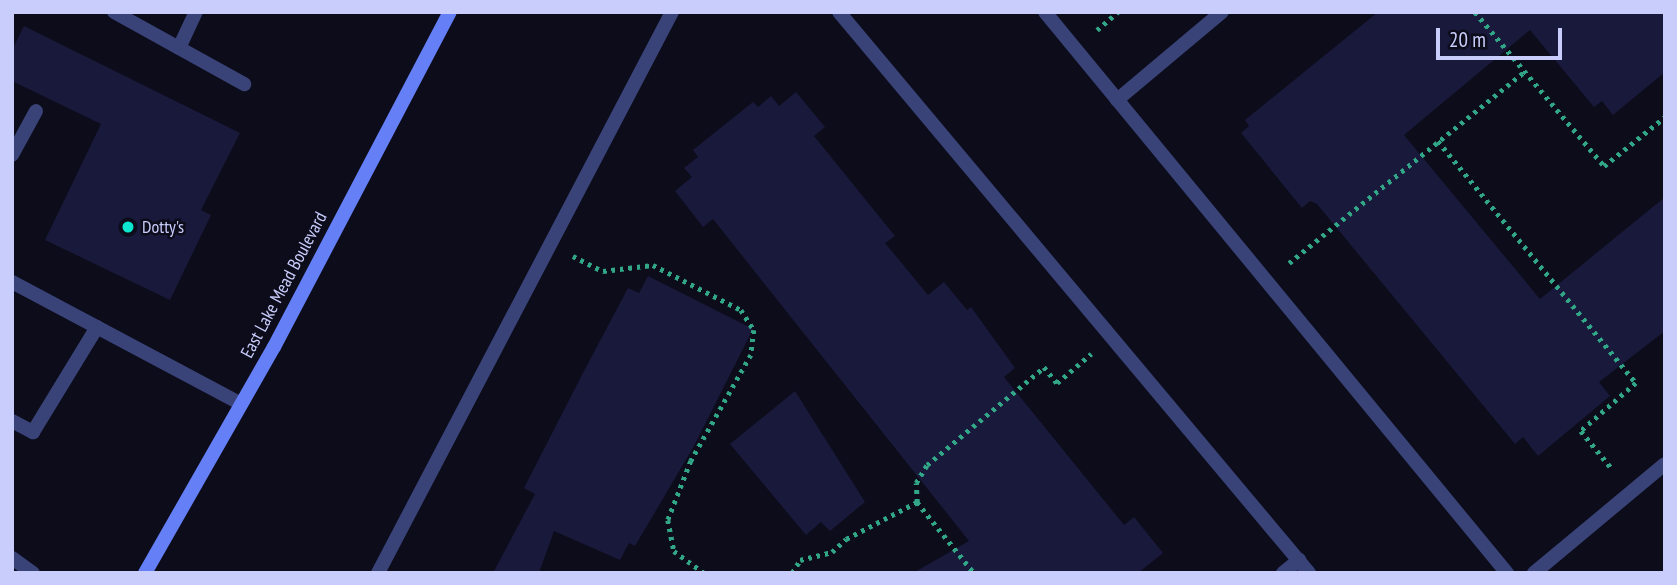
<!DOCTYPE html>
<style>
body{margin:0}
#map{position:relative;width:1677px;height:585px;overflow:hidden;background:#0c0c1b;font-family:"PT Sans Narrow",sans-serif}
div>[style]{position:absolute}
.building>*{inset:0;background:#19193b}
.path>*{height:4.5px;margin-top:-2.25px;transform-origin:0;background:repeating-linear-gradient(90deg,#32a788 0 3.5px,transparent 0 8.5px)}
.service>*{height:14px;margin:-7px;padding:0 7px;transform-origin:7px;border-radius:7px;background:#394378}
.minor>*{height:14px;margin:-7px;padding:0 7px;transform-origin:7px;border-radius:7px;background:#394378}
.secondary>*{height:14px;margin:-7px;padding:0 7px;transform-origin:7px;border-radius:7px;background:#657ff7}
.dots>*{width:19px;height:19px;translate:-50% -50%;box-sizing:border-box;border:4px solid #0c0c1b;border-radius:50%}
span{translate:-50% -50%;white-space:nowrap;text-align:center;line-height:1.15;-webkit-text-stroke:5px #0c0c1b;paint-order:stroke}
.poi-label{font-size:18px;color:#c9cdfc}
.left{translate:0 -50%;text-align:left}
.street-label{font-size:18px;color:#c9cdfc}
.frame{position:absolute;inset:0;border:14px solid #c9cdfc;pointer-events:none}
.scale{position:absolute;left:1436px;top:28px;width:126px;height:32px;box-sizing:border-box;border:4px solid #c9cdfc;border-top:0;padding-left:9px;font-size:21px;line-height:24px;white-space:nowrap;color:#c9cdfc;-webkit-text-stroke:5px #0c0c1b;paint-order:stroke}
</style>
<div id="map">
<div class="building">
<div style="clip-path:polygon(1378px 12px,1665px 12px,1665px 72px,1613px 115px,1602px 101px,1594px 107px,1530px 30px,1404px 135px,1540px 299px,1665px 197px,1665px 331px,1599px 382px,1610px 396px,1538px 456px,1523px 437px,1515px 444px,1317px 204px,1310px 201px,1302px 208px,1241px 133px,1249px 126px,1245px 120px)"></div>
<div style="clip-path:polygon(24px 26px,240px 133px,201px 210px,211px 215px,170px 300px,45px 240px,101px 124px,12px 81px,12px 50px)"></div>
<div style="clip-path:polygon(796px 92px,825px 127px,814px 136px,895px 236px,885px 243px,928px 295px,944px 282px,967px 310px,971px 307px,1015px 368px,1004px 377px,1124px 525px,1134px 517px,1163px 553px,1138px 573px,913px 573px,969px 541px,713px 219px,703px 227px,675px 191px,692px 177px,684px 168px,698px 157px,693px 150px,753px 102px,758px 107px,771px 96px,779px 106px)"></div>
<div style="clip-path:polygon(648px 276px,753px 329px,694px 446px,635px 546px,629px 543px,620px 560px,554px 531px,539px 573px,493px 573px,535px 494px,524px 488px,584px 371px,628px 288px,639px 293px)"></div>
<div style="clip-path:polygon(795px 391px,865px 502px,830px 531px,821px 522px,806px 535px,730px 444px)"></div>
</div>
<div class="path">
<div style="left:1475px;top:12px;width:201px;rotate:50deg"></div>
<div style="left:1604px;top:166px;width:78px;rotate:-38.8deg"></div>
<div style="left:1097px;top:30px;width:28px;rotate:-41deg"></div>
<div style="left:1438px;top:141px;width:313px;rotate:50.7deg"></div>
<div style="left:1636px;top:383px;width:73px;rotate:138.9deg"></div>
<div style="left:1581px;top:431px;width:50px;rotate:50.6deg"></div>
<div style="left:573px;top:256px;width:34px;rotate:27deg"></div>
<div style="left:603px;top:271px;width:50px;rotate:-6.8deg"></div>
<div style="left:653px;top:265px;width:99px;rotate:27.1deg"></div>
<div style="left:741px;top:310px;width:24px;rotate:57deg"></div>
<div style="left:754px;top:330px;width:25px;rotate:97deg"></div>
<div style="left:751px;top:355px;width:122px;rotate:119.5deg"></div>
<div style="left:691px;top:461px;width:63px;rotate:111.3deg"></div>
<div style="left:668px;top:520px;width:32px;rotate:79deg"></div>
<div style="left:674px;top:551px;width:37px;rotate:36deg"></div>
<div style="left:1289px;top:263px;width:303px;rotate:-39.1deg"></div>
<div style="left:917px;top:502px;width:91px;rotate:51.2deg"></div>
<div style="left:792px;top:573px;width:15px;rotate:-58deg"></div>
<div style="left:800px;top:560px;width:33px;rotate:-14deg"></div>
<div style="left:832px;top:552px;width:19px;rotate:-43deg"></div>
<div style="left:846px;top:539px;width:80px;rotate:-27.5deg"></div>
<div style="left:917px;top:502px;width:19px;rotate:-93deg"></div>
<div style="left:916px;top:483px;width:21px;rotate:-59deg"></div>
<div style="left:927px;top:465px;width:153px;rotate:-39.9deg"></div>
<div style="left:1044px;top:367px;width:21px;rotate:51deg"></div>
<div style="left:1057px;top:383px;width:45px;rotate:-40.5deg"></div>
</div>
<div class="service">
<div style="left:839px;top:12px;width:732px;rotate:50.04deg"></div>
<div style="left:1045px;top:12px;width:727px;rotate:50.53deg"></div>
<div style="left:1117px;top:100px;width:137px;rotate:-40deg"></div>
<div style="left:12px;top:155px;width:50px;rotate:-61.4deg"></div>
<div style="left:12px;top:282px;width:259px;rotate:28deg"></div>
<div style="left:12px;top:421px;width:24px;rotate:28deg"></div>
<div style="left:33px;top:432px;width:123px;rotate:-58.6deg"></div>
<div style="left:378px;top:573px;width:633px;rotate:-62.34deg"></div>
<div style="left:1283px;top:573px;width:21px;rotate:-39deg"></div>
<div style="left:1534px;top:573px;width:170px;rotate:-39.8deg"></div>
</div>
<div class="minor">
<div style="left:114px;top:12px;width:149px;rotate:29deg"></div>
<div style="left:179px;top:48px;width:40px;rotate:-65deg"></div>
<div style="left:12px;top:558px;width:26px;rotate:36deg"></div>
</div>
<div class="secondary">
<div style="left:145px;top:573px;width:260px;rotate:-60.3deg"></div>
<div style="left:274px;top:347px;width:378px;rotate:-62.3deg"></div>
</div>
<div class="dots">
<div style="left:128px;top:227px;background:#0ce6cf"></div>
</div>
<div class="poi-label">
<span class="left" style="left:142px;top:227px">Dotty's</span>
</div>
<div class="street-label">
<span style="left:284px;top:285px;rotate:-62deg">East Lake Mead Boulevard</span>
</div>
<div class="frame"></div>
<div class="scale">20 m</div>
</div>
